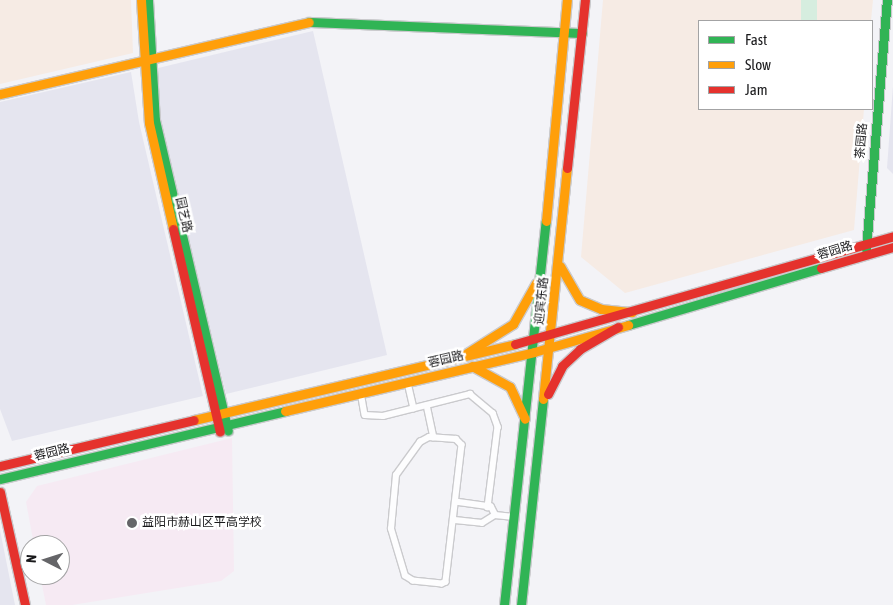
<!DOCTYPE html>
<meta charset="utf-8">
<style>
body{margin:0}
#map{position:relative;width:893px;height:605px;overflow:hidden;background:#f3f3f7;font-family:"Asap Condensed","Noto Sans SC",sans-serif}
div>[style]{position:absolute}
.commercial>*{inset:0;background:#f6ebe4}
.built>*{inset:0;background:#e5e5ef}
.education>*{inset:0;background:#f6eaf3}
.green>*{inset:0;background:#d6eddf;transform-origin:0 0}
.roads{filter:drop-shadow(1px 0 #cacacd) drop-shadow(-1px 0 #cacacd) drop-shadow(0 1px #cacacd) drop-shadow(0 -1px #cacacd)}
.street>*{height:5.5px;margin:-2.75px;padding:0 2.75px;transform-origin:2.75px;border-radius:2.75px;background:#fdfdfe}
.fast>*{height:9px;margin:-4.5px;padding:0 4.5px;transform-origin:4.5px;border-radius:4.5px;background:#30b455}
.slow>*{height:9px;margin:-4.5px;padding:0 4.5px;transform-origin:4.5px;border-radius:4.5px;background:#ff9f0a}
.jam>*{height:9px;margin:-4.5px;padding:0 4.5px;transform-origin:4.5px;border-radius:4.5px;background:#e5322d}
.dots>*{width:14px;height:14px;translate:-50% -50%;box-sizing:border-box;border:2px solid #fff;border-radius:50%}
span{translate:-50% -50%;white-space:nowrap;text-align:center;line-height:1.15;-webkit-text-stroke:5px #fff;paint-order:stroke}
.street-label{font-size:12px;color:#19191b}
.poi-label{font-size:12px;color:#19191b}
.left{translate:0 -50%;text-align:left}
.legend{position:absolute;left:698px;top:20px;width:175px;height:90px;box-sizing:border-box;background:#fff;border:1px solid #a3a3a4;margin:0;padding:6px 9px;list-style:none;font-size:15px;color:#19191b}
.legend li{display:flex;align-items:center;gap:10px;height:25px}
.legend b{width:25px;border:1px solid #a3a3a4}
.north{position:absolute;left:20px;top:535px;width:50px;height:50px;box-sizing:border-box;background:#fff;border:1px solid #a3a3a4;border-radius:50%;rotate:275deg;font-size:14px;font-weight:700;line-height:20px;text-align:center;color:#19191b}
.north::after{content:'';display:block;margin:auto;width:18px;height:22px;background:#656568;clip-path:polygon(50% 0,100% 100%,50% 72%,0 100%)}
</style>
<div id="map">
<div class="commercial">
<div style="clip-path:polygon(0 0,131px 0,133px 53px,0 84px)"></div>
<div style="clip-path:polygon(603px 0,873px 0,871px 21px,699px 21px,699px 109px,864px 109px,854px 230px,625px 293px,581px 257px)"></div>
</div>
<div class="built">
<div style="clip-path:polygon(313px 31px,387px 355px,226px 394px,161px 124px,154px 69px)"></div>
<div style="clip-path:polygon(131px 72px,139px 122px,203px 396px,12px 441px,0 409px,0 102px)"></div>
<div style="clip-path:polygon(893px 86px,893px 174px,887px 168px)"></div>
<div style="clip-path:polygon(0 530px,15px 605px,0 605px)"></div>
</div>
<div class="education">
<div style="clip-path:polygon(232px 438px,234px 571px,221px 581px,72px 605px,46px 605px,40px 575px,60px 575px,60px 545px,34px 545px,26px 502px,37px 486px)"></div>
</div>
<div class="green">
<div style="left:801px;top:0;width:16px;height:21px"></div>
</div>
<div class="roads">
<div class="street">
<div style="left:409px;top:387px;width:22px;rotate:77deg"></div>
<div style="left:362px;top:398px;width:17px;rotate:80deg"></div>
<div style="left:365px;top:415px;width:18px;rotate:3deg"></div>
<div style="left:383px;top:416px;width:90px;rotate:-14.2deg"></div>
<div style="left:470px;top:394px;width:30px;rotate:40deg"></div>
<div style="left:493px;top:413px;width:15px;rotate:70deg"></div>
<div style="left:498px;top:427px;width:81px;rotate:97.1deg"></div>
<div style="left:427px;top:405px;width:33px;rotate:78deg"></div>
<div style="left:429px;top:437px;width:27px;rotate:4deg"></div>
<div style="left:456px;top:439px;width:8px;rotate:45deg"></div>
<div style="left:462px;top:445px;width:138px;rotate:96.7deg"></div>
<div style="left:446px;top:582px;width:4px;rotate:153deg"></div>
<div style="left:442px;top:584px;width:29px;rotate:-174deg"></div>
<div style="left:413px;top:581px;width:9px;rotate:-148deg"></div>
<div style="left:405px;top:576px;width:49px;rotate:-106.6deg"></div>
<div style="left:391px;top:529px;width:54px;rotate:-84.7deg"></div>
<div style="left:396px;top:475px;width:41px;rotate:-54deg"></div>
<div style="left:420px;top:442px;width:10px;rotate:-29deg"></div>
<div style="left:495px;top:515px;width:19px;rotate:6deg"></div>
<div style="left:455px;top:520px;width:27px;rotate:6deg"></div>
<div style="left:482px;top:523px;width:15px;rotate:-32deg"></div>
<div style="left:495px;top:515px;width:9px;rotate:-117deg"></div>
<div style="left:491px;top:507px;width:34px;rotate:-172deg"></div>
</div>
<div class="fast">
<div style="left:148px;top:0;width:120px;rotate:86.7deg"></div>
<div style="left:155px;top:120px;width:319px;rotate:76.8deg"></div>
<div style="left:309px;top:22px;width:273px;rotate:2.3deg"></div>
<div style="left:866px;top:249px;width:250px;rotate:-85.2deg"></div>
<div style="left:628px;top:325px;width:201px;rotate:-16.5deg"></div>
<div style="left:0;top:479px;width:293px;rotate:-13.4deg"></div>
<div style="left:504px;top:605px;width:386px;rotate:-83.8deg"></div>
<div style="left:521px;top:605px;width:207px;rotate:-83.9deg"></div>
</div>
<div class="slow">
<div style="left:141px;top:0;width:123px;rotate:86.3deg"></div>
<div style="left:149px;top:123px;width:109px;rotate:77.2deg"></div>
<div style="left:0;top:94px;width:317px;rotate:-13.1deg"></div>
<div style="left:546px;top:221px;width:222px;rotate:-84.6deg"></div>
<div style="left:560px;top:266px;width:39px;rotate:60deg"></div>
<div style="left:580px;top:300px;width:23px;rotate:23deg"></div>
<div style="left:601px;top:309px;width:31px;rotate:6deg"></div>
<div style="left:459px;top:358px;width:64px;rotate:-32.2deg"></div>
<div style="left:513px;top:324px;width:47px;rotate:-60.7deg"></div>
<div style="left:472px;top:366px;width:43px;rotate:28.9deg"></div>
<div style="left:510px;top:387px;width:35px;rotate:65deg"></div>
<div style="left:543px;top:399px;width:232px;rotate:-84.1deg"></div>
<div style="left:285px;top:411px;width:256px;rotate:-13.3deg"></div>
<div style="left:534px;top:352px;width:98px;rotate:-16deg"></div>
<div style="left:194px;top:420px;width:330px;rotate:-13.3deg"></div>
</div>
<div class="jam">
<div style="left:567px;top:168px;width:169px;rotate:-83.9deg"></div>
<div style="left:173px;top:229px;width:208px;rotate:77deg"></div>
<div style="left:821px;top:268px;width:75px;rotate:-16.3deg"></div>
<div style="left:515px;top:344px;width:393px;rotate:-15.9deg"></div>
<div style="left:548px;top:394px;width:31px;rotate:-63deg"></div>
<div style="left:562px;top:366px;width:25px;rotate:-43deg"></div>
<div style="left:580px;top:349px;width:44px;rotate:-30.1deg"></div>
<div style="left:0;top:466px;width:199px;rotate:-13.3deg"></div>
<div style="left:0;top:492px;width:116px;rotate:77.5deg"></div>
</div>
</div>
<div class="dots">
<div style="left:132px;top:523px;background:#656568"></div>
</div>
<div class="street-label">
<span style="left:862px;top:141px;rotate:-85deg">茶园路</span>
<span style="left:183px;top:215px;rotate:77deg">园艺路</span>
<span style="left:835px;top:251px;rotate:-17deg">蓉园路</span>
<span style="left:542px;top:301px;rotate:-84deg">迎宾东路</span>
<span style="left:446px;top:360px;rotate:-13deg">蓉园路</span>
<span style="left:52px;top:453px;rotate:-14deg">蓉园路</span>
</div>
<div class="poi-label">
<span class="left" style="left:142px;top:523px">益阳市赫山区平高学校</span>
</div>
<ul class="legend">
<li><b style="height:6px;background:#30b455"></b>Fast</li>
<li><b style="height:6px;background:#ff9f0a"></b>Slow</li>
<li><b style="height:6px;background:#e5322d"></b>Jam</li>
</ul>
<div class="north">N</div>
</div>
